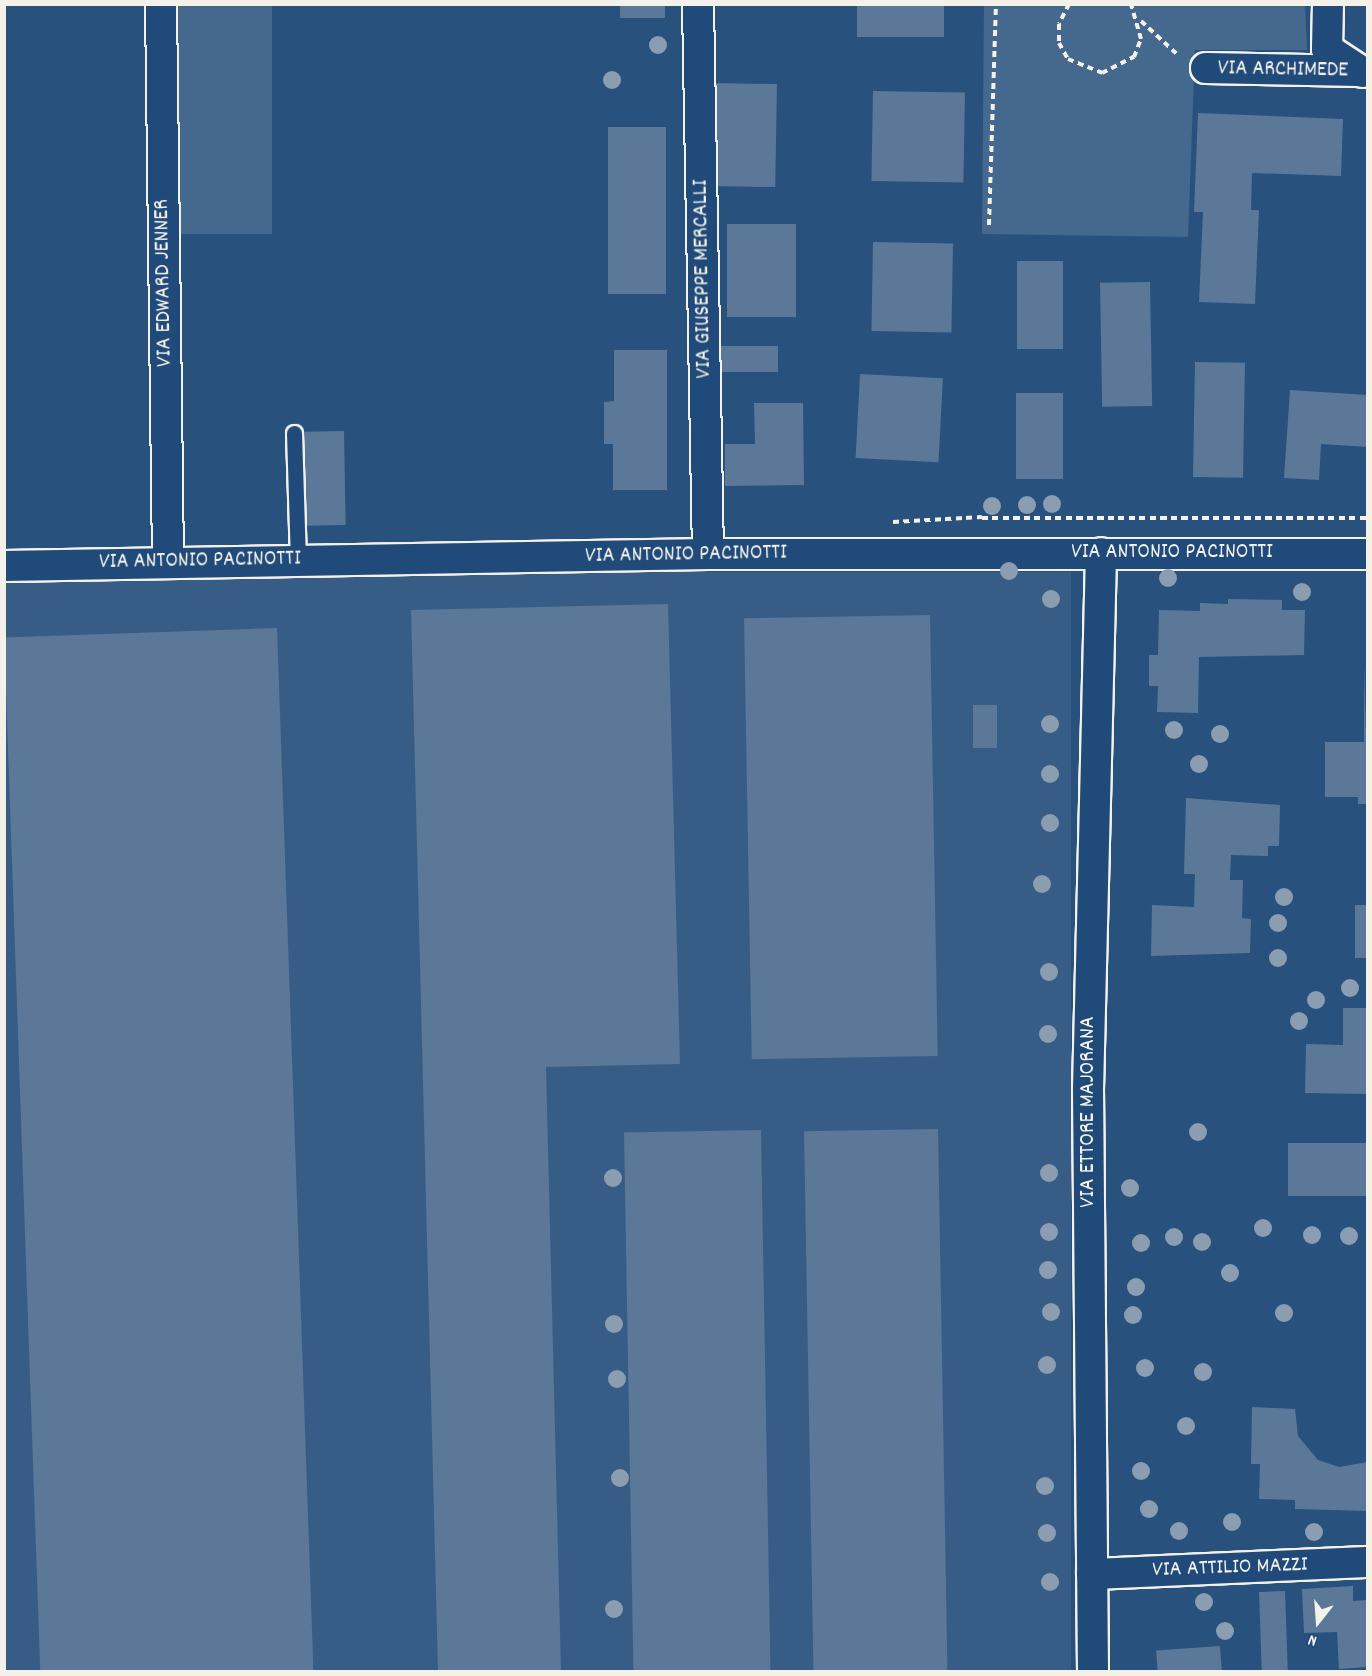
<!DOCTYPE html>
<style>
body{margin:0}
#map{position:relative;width:1372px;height:1676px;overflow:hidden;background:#28517e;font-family:Dekko,sans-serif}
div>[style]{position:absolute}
.built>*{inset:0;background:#375d86;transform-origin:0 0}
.green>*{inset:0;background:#45688e;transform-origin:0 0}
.building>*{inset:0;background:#5b7899;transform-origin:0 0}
.path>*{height:4px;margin-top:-2px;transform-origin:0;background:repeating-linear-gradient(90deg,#f4f1e8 0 6px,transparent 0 10.5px)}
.roads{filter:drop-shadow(2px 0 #f4f1e8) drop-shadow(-2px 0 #f4f1e8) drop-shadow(0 2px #f4f1e8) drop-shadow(0 -2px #f4f1e8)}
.service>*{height:15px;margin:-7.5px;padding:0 7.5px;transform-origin:7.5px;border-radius:7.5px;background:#1f4a7a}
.minor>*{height:30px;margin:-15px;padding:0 15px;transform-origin:15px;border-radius:15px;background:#1f4a7a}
.trees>*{width:18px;height:18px;margin:-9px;border-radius:50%;background:#8a9db1}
span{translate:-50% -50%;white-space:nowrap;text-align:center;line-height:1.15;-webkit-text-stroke:5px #1f4a7a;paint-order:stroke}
.street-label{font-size:22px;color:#f4f1e8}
.frame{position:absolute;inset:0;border:6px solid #f4f1e8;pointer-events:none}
.north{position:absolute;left:1288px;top:1592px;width:60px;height:60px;-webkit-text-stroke:4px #1f4a7a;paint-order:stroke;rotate:197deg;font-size:16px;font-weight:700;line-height:24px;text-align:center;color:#f4f1e8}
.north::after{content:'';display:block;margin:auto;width:21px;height:27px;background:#f4f1e8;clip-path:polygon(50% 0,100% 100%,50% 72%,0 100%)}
</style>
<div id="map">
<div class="built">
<div style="left:1071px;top:572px;width:1099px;height:1067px;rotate:90deg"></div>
</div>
<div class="green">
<div style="left:172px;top:5px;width:100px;height:229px"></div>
<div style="clip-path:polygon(984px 5px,1305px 5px,1307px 50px,1195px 50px,1188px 237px,982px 234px)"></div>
</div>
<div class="building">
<div style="left:620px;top:4px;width:45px;height:14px"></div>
<div style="left:857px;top:4px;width:87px;height:33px"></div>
<div style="left:713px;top:83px;width:64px;height:103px;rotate:1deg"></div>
<div style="left:873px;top:91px;width:92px;height:90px;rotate:1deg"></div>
<div style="clip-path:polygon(1198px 113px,1343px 119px,1341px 176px,1252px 173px,1251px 210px,1259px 210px,1255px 304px,1199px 302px,1203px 212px,1194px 212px)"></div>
<div style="left:608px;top:127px;width:58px;height:167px"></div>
<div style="left:727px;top:224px;width:69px;height:93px"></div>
<div style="left:873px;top:242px;width:80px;height:89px;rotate:1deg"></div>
<div style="left:1017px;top:261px;width:46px;height:88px"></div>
<div style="left:1150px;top:282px;width:124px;height:50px;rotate:89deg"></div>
<div style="left:778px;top:346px;width:26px;height:63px;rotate:90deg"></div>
<div style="clip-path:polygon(614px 350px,667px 350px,667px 490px,613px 490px,613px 444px,604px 444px,604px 402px,614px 401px)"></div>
<div style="left:1195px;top:362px;width:50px;height:115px;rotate:1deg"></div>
<div style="left:860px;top:374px;width:83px;height:84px;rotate:3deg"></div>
<div style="clip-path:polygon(1290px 390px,1368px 395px,1368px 447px,1321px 444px,1319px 480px,1284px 478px)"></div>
<div style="left:1016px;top:393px;width:47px;height:86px"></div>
<div style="clip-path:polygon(754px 403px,803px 403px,804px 485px,725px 486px,725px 444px,755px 444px)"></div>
<div style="left:344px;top:431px;width:94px;height:43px;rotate:89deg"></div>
<div style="clip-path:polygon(1228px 599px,1282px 600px,1282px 610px,1305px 610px,1304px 655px,1199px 657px,1198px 713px,1157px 712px,1158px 686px,1149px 686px,1149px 655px,1158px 655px,1159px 610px,1200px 611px,1200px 603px,1228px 604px)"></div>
<div style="clip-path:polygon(668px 604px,680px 1064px,546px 1067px,561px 1672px,438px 1672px,411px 610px)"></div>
<div style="left:930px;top:615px;width:441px;height:186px;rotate:89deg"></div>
<div style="left:277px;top:628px;width:1045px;height:273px;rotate:88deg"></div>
<div style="clip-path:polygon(1364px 664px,1368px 804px,1358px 804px,1358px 797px,1325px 797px,1325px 742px,1364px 742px)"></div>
<div style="left:973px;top:705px;width:24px;height:43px"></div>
<div style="clip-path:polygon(1186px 798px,1280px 805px,1279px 846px,1268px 846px,1268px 856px,1231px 855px,1230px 880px,1243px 880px,1242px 918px,1251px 919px,1250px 953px,1151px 956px,1152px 905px,1194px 907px,1195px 874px,1184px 874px)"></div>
<div style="left:1355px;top:905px;width:13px;height:53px"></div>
<div style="clip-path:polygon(1343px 1008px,1368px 1008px,1368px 1094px,1305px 1093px,1306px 1044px,1343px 1045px)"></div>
<div style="left:938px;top:1129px;width:543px;height:134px;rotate:89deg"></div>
<div style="left:761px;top:1130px;width:542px;height:137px;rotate:89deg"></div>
<div style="left:1288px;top:1143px;width:80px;height:53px"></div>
<div style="clip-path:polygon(1252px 1407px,1295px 1409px,1298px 1436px,1318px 1460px,1339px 1467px,1368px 1462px,1368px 1511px,1295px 1509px,1295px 1500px,1259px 1499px,1260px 1464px,1251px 1464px)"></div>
<div style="clip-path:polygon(1353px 1586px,1353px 1601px,1368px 1600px,1368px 1667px,1339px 1669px,1337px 1632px,1304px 1633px,1302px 1589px)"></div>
<div style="left:1285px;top:1591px;width:81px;height:26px;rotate:88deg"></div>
<div style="left:1220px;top:1646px;width:26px;height:64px;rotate:86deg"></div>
</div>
<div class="path">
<div style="left:1069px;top:4px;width:22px;rotate:117deg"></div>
<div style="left:1059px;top:24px;width:19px;rotate:90deg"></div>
<div style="left:1059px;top:43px;width:18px;rotate:61deg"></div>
<div style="left:1068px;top:59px;width:37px;rotate:22deg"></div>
<div style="left:1102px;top:73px;width:36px;rotate:-27deg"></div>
<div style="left:1134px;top:57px;width:19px;rotate:-69deg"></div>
<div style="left:1141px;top:39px;width:36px;rotate:-106deg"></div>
<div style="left:1141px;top:21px;width:52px;rotate:42.6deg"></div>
<div style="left:989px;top:225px;width:221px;rotate:-88.2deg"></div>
<div style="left:982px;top:518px;width:386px"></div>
<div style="left:893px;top:522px;width:89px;rotate:-3.2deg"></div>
</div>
<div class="roads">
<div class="service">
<div style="left:294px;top:433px;width:126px;rotate:88.2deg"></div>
</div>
<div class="minor">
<div style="left:161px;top:4px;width:558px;rotate:89.28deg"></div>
<div style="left:698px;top:4px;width:550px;rotate:88.96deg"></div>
<div style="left:1328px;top:4px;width:45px;rotate:91.3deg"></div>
<div style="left:1327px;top:49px;width:42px;rotate:33.3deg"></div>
<div style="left:1206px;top:68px;width:153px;rotate:1.1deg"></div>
<div style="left:4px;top:566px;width:704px;rotate:-0.98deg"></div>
<div style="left:708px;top:554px;width:660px"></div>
<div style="left:1092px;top:1574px;width:276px;rotate:-2.5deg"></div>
<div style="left:1093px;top:1672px;width:582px;rotate:-90.49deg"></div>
<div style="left:1088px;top:1090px;width:537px;rotate:-88.61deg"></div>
</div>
</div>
<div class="trees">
<div style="left:658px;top:45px"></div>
<div style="left:612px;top:80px"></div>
<div style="left:1052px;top:504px"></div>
<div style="left:1027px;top:505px"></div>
<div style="left:992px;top:506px"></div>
<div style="left:1009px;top:571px"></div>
<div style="left:1168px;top:578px"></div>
<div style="left:1302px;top:592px"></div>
<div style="left:1051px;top:599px"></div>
<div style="left:1050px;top:724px"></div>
<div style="left:1174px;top:730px"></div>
<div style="left:1220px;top:734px"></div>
<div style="left:1199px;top:764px"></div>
<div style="left:1050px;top:774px"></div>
<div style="left:1050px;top:823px"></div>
<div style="left:1042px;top:884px"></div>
<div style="left:1284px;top:897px"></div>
<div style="left:1278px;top:923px"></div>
<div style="left:1278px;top:958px"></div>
<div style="left:1049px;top:972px"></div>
<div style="left:1350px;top:988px"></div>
<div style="left:1316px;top:1000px"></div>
<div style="left:1299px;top:1021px"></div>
<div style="left:1048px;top:1034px"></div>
<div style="left:1198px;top:1132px"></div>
<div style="left:1049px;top:1173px"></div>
<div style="left:613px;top:1178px"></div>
<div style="left:1130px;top:1188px"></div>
<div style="left:1263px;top:1228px"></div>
<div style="left:1049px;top:1232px"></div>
<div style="left:1312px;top:1235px"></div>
<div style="left:1349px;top:1236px"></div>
<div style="left:1174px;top:1237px"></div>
<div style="left:1202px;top:1242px"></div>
<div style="left:1141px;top:1243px"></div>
<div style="left:1048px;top:1270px"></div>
<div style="left:1230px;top:1273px"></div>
<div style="left:1136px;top:1287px"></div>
<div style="left:1051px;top:1312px"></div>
<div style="left:1284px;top:1313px"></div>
<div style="left:1133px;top:1315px"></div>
<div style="left:614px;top:1324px"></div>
<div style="left:1047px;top:1365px"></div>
<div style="left:1145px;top:1368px"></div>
<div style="left:1203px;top:1372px"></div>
<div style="left:617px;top:1379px"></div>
<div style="left:1186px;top:1426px"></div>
<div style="left:1141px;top:1471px"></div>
<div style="left:620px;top:1478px"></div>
<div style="left:1045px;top:1486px"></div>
<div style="left:1149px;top:1509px"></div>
<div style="left:1232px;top:1522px"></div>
<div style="left:1179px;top:1531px"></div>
<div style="left:1314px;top:1532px"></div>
<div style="left:1047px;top:1533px"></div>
<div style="left:1050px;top:1582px"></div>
<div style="left:1204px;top:1602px"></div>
<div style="left:614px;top:1609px"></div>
<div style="left:1225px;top:1631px"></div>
</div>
<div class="street-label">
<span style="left:1283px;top:70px;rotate:1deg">VIA ARCHIMEDE</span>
<span style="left:703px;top:279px;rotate:-91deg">VIA GIUSEPPE MERCALLI</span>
<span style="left:164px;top:283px;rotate:-91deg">VIA EDWARD JENNER</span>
<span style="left:1172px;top:553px">VIA ANTONIO PACINOTTI</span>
<span style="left:686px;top:555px;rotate:-1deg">VIA ANTONIO PACINOTTI</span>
<span style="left:200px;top:561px;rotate:-1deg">VIA ANTONIO PACINOTTI</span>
<span style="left:1089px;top:1112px;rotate:-90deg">VIA ETTORE MAJORANA</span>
<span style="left:1230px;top:1568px;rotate:-2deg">VIA ATTILIO MAZZI</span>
</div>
<div class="frame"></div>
<div class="north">N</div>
</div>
